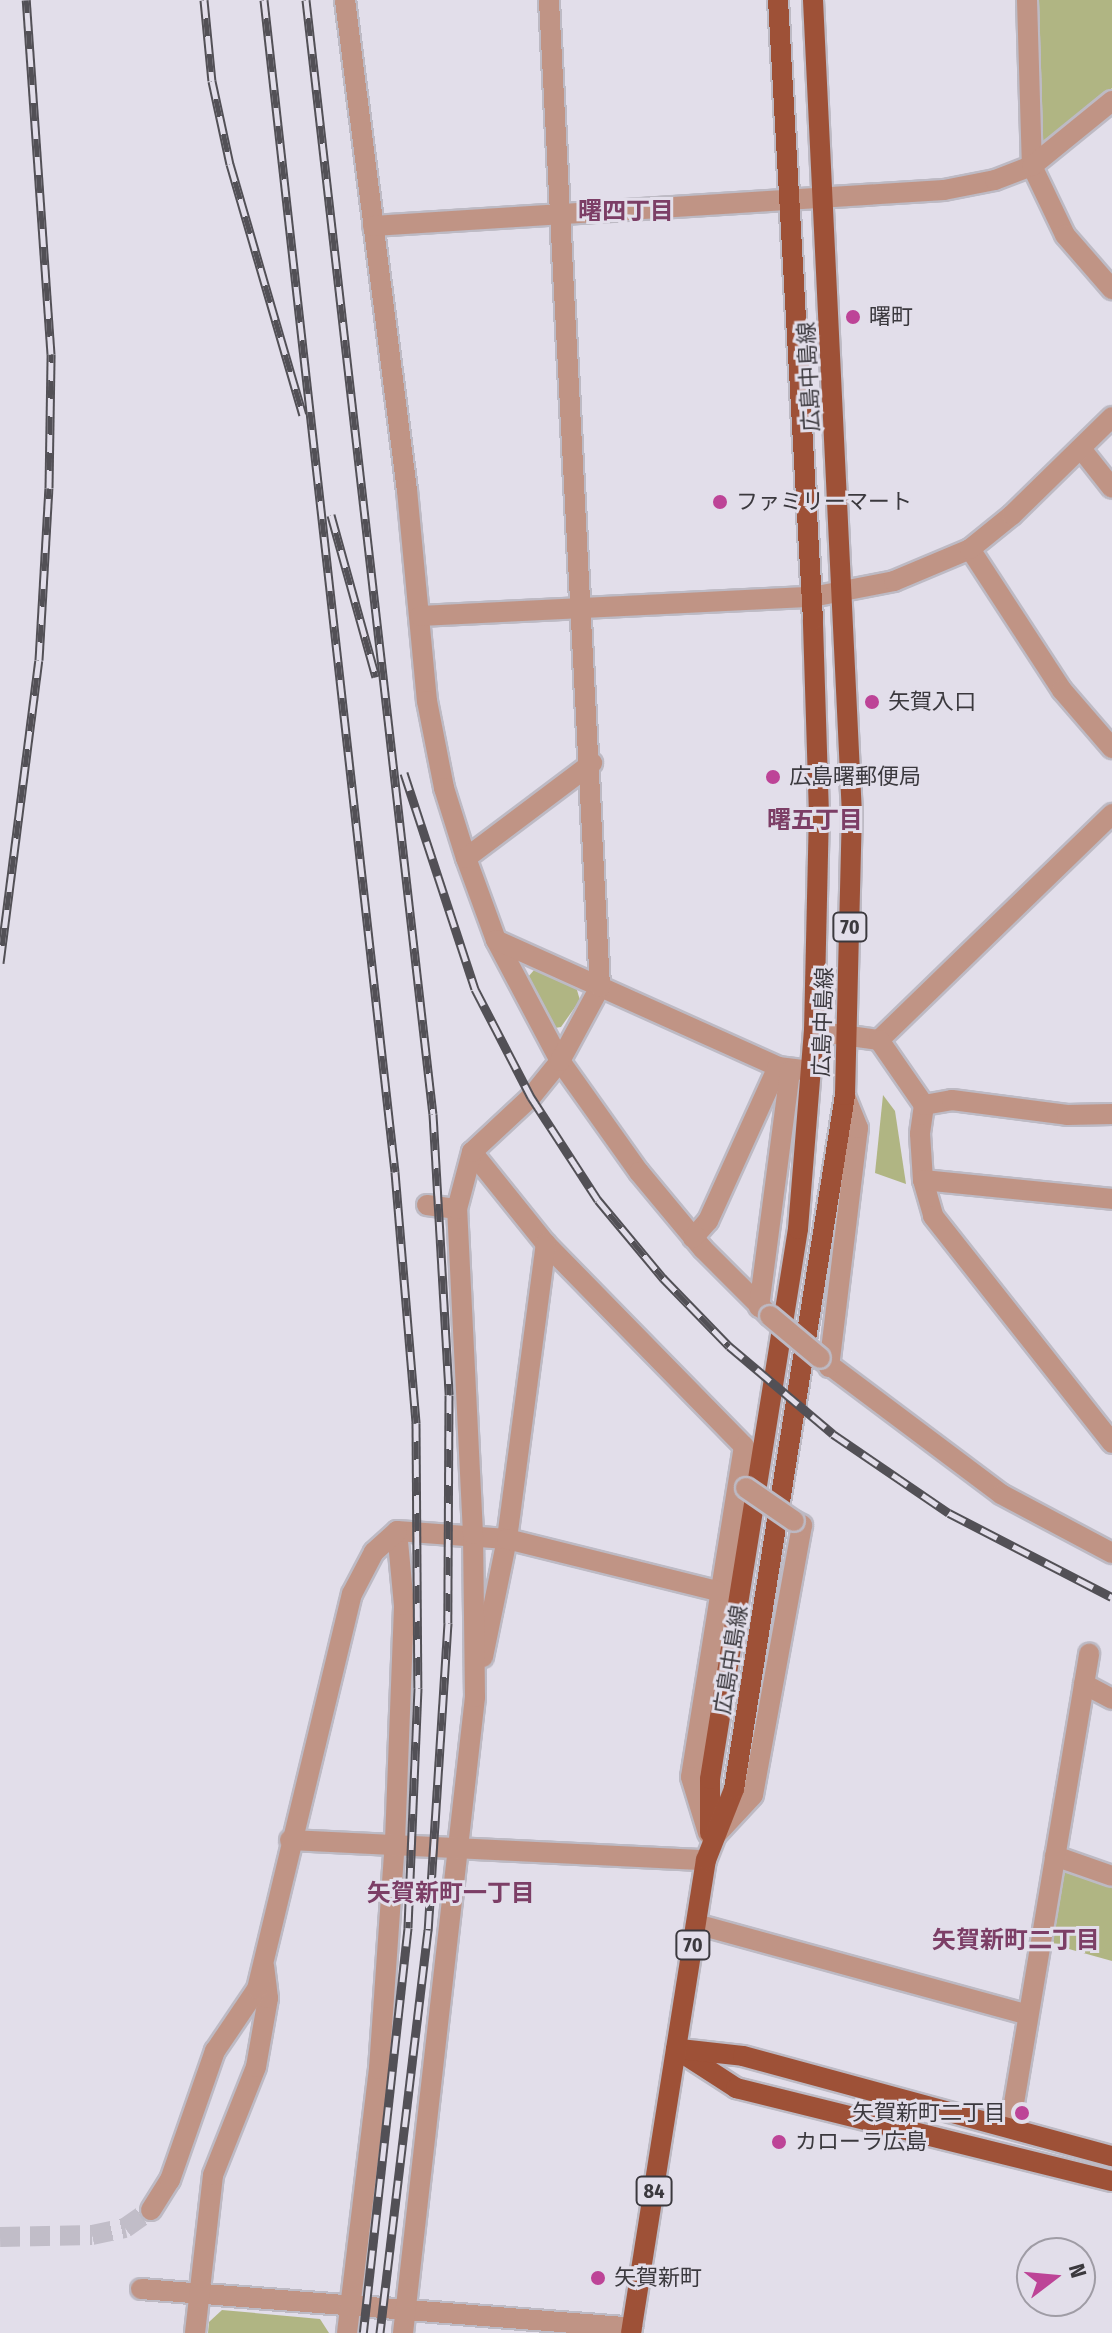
<!DOCTYPE html>
<meta charset="utf-8">
<style>
body{margin:0}
#map{position:relative;width:1112px;height:2333px;overflow:hidden;background:#e2deea;font-family:"Fira Sans Condensed","Noto Sans JP",sans-serif}
div>[style]{position:absolute}
.green>*{inset:0;background:#b0b583}
.minor-tunnel>*{height:20px;margin-top:-10px;transform-origin:0;background:repeating-linear-gradient(90deg,#c1bdc8 0 20px,transparent 0 30px)}
.roads{filter:drop-shadow(2px 0 #bdbac4) drop-shadow(-2px 0 #bdbac4) drop-shadow(0 2px #bdbac4) drop-shadow(0 -2px #bdbac4)}
.minor>*{height:20px;margin:-10px;padding:0 10px;transform-origin:10px;border-radius:10px;background:#c09485}
.tertiary>*{height:20px;margin:-10px;padding:0 10px;transform-origin:10px;border-radius:10px;background:#c09485}
.primary>*{height:20px;margin:-10px;padding:0 10px;transform-origin:10px;border-radius:10px;background:#9e5137}
.rail>*{height:9px;margin-top:-4.5px;transform-origin:0;background:repeating-linear-gradient(90deg,#e2deea 0 18px,#525056 0 36px);box-sizing:border-box;border-block:2px solid #525056}
.bridges{filter:drop-shadow(2px 0 #bdbac4) drop-shadow(-2px 0 #bdbac4) drop-shadow(0 2px #bdbac4) drop-shadow(0 -2px #bdbac4)}
.minor-bridge>*{height:20px;margin:-10px;padding:0 10px;transform-origin:10px;border-radius:10px;background:#c09485}
.dots>*{width:22px;height:22px;translate:-50% -50%;box-sizing:border-box;border:4px solid #e2deea;border-radius:50%}
span{translate:-50% -50%;white-space:nowrap;text-align:center;line-height:1.15;-webkit-text-stroke:6px #e2deea;paint-order:stroke}
.shield-label span{padding:2px 6px;background:#e2deea;border:2px solid;border-radius:6px;-webkit-text-stroke-width:0}
.shield-label{font-size:20px;color:#3b393e;font-weight:700}
.poi-label{font-size:22px;color:#3b393e}
.left{translate:0 -50%;text-align:left}
.right{translate:-100% -50%;text-align:right}
.street-label{font-size:22px;color:#3b393e}
.neighbourhood-label{font-size:24px;color:#7c3e66;font-weight:700}
.north{position:absolute;left:1016px;top:2237px;width:80px;height:80px;box-sizing:border-box;background:#e2deea;border:2px solid #9f9ca5;border-radius:50%;rotate:74deg;font-size:22px;font-weight:700;line-height:32px;text-align:center;color:#3b393e}
.north::after{content:'';display:block;margin:auto;width:28px;height:36px;background:#bd4497;clip-path:polygon(50% 0,100% 100%,50% 72%,0 100%)}
</style>
<div id="map">
<div class="green">
<div style="clip-path:polygon(1034px 0,1112px 0,1112px 88px,1088px 115px,1048px 144px,1039px 141px)"></div>
<div style="clip-path:polygon(535px 969px,576px 987px,580px 1000px,561px 1027px,555px 1028px,528px 977px)"></div>
<div style="clip-path:polygon(883px 1095px,895px 1111px,906px 1184px,875px 1173px)"></div>
<div style="clip-path:polygon(1064px 1867px,1112px 1884px,1112px 1961px,1051px 1944px)"></div>
<div style="clip-path:polygon(222px 2310px,320px 2319px,329px 2333px,208px 2333px,209px 2322px)"></div>
</div>
<div class="minor-tunnel">
<div style="left:0;top:2237px;width:92px;rotate:-1.2deg"></div>
<div style="left:92px;top:2235px;width:34px;rotate:-12deg"></div>
<div style="left:125px;top:2228px;width:32px;rotate:-35deg"></div>
</div>
<div class="roads">
<div class="minor">
<div style="left:345px;top:0;width:494px;rotate:82.8deg"></div>
<div style="left:407px;top:490px;width:212px;rotate:84.6deg"></div>
<div style="left:427px;top:701px;width:89px;rotate:78.9deg"></div>
<div style="left:444px;top:788px;width:73px;rotate:72.6deg"></div>
<div style="left:466px;top:858px;width:87px;rotate:69.9deg"></div>
<div style="left:496px;top:940px;width:137px;rotate:62.1deg"></div>
<div style="left:560px;top:1061px;width:136px;rotate:54.6deg"></div>
<div style="left:639px;top:1172px;width:100px;rotate:50.3deg"></div>
<div style="left:703px;top:1249px;width:95px;rotate:45deg"></div>
<div style="left:1027px;top:0;width:166px;rotate:88.3deg"></div>
<div style="left:1032px;top:166px;width:76px;rotate:64.4deg"></div>
<div style="left:1065px;top:235px;width:72px;rotate:49deg"></div>
<div style="left:373px;top:226px;width:572px;rotate:-3.61deg"></div>
<div style="left:944px;top:190px;width:52px;rotate:-11.1deg"></div>
<div style="left:995px;top:180px;width:40px;rotate:-21deg"></div>
<div style="left:1032px;top:166px;width:103px;rotate:-39.1deg"></div>
<div style="left:1082px;top:450px;width:48px;rotate:51.7deg"></div>
<div style="left:970px;top:549px;width:168px;rotate:56.9deg"></div>
<div style="left:1062px;top:690px;width:77px;rotate:49.2deg"></div>
<div style="left:420px;top:616px;width:392px;rotate:-2.8deg"></div>
<div style="left:812px;top:597px;width:84px;rotate:-11deg"></div>
<div style="left:894px;top:581px;width:82px;rotate:-22.8deg"></div>
<div style="left:970px;top:549px;width:54px;rotate:-39deg"></div>
<div style="left:1012px;top:515px;width:140px;rotate:-44.4deg"></div>
<div style="left:466px;top:858px;width:158px;rotate:-37deg"></div>
<div style="left:496px;top:940px;width:309px;rotate:24.2deg"></div>
<div style="left:778px;top:1067px;width:33px;rotate:7deg"></div>
<div style="left:879px;top:1040px;width:325px;rotate:-44.1deg"></div>
<div style="left:924px;top:1105px;width:29px;rotate:98deg"></div>
<div style="left:920px;top:1134px;width:46px;rotate:86.3deg"></div>
<div style="left:923px;top:1180px;width:37px;rotate:74deg"></div>
<div style="left:933px;top:1216px;width:289px;rotate:51.7deg"></div>
<div style="left:472px;top:1152px;width:118px;rotate:51.2deg"></div>
<div style="left:546px;top:1244px;width:283px;rotate:45.6deg"></div>
<div style="left:744px;top:1446px;width:335px;rotate:99.1deg"></div>
<div style="left:691px;top:1777px;width:59px;rotate:73.1deg"></div>
<div style="left:923px;top:1180px;width:190px;rotate:5.7deg"></div>
<div style="left:427px;top:1205px;width:30px;rotate:8deg"></div>
<div style="left:693px;top:1238px;width:23px;rotate:-49deg"></div>
<div style="left:708px;top:1221px;width:169px;rotate:-65.6deg"></div>
<div style="left:759px;top:1307px;width:238px;rotate:-82.5deg"></div>
<div style="left:820px;top:1358px;width:226px;rotate:36.9deg"></div>
<div style="left:1001px;top:1494px;width:126px;rotate:28deg"></div>
<div style="left:829px;top:1367px;width:241px;rotate:-83.1deg"></div>
<div style="left:858px;top:1128px;width:35px;rotate:-112deg"></div>
<div style="left:483px;top:1657px;width:120px;rotate:-78.5deg"></div>
<div style="left:507px;top:1539px;width:298px;rotate:-82.5deg"></div>
<div style="left:1084px;top:1684px;width:32px;rotate:28deg"></div>
<div style="left:716px;top:1835px;width:54px;rotate:-47.2deg"></div>
<div style="left:753px;top:1795px;width:274px;rotate:-79.7deg"></div>
<div style="left:802px;top:1525px;width:9px;rotate:-153deg"></div>
<div style="left:1055px;top:1856px;width:60px;rotate:19.3deg"></div>
<div style="left:696px;top:1924px;width:344px;rotate:15.3deg"></div>
<div style="left:1010px;top:2127px;width:480px;rotate:-80.5deg"></div>
<div style="left:141px;top:2289px;width:493px;rotate:4.5deg"></div>
<div style="left:195px;top:2333px;width:159px;rotate:-83.5deg"></div>
<div style="left:213px;top:2175px;width:116px;rotate:-68.3deg"></div>
<div style="left:256px;top:2067px;width:70px;rotate:-80.1deg"></div>
<div style="left:268px;top:1998px;width:32px;rotate:-97deg"></div>
<div style="left:347px;top:2333px;width:266px;rotate:-83.1deg"></div>
<div style="left:379px;top:2069px;width:228px;rotate:-86deg"></div>
<div style="left:395px;top:1842px;width:237px;rotate:-87.8deg"></div>
<div style="left:404px;top:1605px;width:74px;rotate:-95.4deg"></div>
<div style="left:397px;top:1531px;width:110px;rotate:4.2deg"></div>
<div style="left:507px;top:1539px;width:216px;rotate:13.9deg"></div>
<div style="left:403px;top:2333px;width:640px;rotate:-83.54deg"></div>
<div style="left:475px;top:1697px;width:163px;rotate:-90.7deg"></div>
<div style="left:473px;top:1534px;width:325px;rotate:-92.8deg"></div>
<div style="left:457px;top:1209px;width:59px;rotate:-75.3deg"></div>
<div style="left:472px;top:1152px;width:81px;rotate:-43deg"></div>
<div style="left:531px;top:1097px;width:46px;rotate:-51.1deg"></div>
<div style="left:560px;top:1061px;width:84px;rotate:-61.6deg"></div>
<div style="left:600px;top:987px;width:988px;rotate:-92.96deg"></div>
</div>
<div class="tertiary">
<div style="left:814px;top:1031px;width:66px;rotate:7.9deg"></div>
<div style="left:879px;top:1040px;width:79px;rotate:55.3deg"></div>
<div style="left:924px;top:1105px;width:28px;rotate:-10deg"></div>
<div style="left:952px;top:1100px;width:116px;rotate:7.4deg"></div>
<div style="left:1067px;top:1115px;width:45px;rotate:-1.3deg"></div>
<div style="left:290px;top:1840px;width:416px;rotate:2.8deg"></div>
<div style="left:151px;top:2210px;width:36px;rotate:-58deg"></div>
<div style="left:170px;top:2180px;width:137px;rotate:-70.8deg"></div>
<div style="left:215px;top:2051px;width:75px;rotate:-55.9deg"></div>
<div style="left:257px;top:1989px;width:406px;rotate:-76.5deg"></div>
<div style="left:352px;top:1594px;width:47px;rotate:-62.4deg"></div>
<div style="left:374px;top:1552px;width:31px;rotate:-42deg"></div>
</div>
<div class="primary">
<div style="left:710px;top:1833px;width:54px;rotate:-90deg"></div>
<div style="left:710px;top:1779px;width:557px;rotate:-80.91deg"></div>
<div style="left:798px;top:1229px;width:199px;rotate:-85.4deg"></div>
<div style="left:814px;top:1031px;width:216px;rotate:-88.7deg"></div>
<div style="left:819px;top:815px;width:195px;rotate:-91.8deg"></div>
<div style="left:813px;top:620px;width:621px;rotate:-93.23deg"></div>
<div style="left:676px;top:2049px;width:72px;rotate:33deg"></div>
<div style="left:736px;top:2088px;width:387px;rotate:13.9deg"></div>
<div style="left:680px;top:2049px;width:63px;rotate:6.3deg"></div>
<div style="left:743px;top:2056px;width:382px;rotate:15.2deg"></div>
<div style="left:631px;top:2333px;width:479px;rotate:-81deg"></div>
<div style="left:706px;top:1860px;width:76px;rotate:-68.5deg"></div>
<div style="left:734px;top:1789px;width:703px;rotate:-80.91deg"></div>
<div style="left:845px;top:1095px;width:280px;rotate:-88.6deg"></div>
<div style="left:852px;top:815px;width:816px;rotate:-92.74deg"></div>
</div>
</div>
<div class="rail">
<div style="left:204px;top:0;width:81px;rotate:84.4deg"></div>
<div style="left:212px;top:81px;width:85px;rotate:77.8deg"></div>
<div style="left:230px;top:164px;width:261px;rotate:73.8deg"></div>
<div style="left:264px;top:0;width:1179px;rotate:83.62deg"></div>
<div style="left:395px;top:1172px;width:252px;rotate:85.2deg"></div>
<div style="left:416px;top:1423px;width:265px;rotate:89.6deg"></div>
<div style="left:418px;top:1688px;width:240px;rotate:92.4deg"></div>
<div style="left:408px;top:1928px;width:407px;rotate:96.3deg"></div>
<div style="left:306px;top:0;width:1121px;rotate:83.5deg"></div>
<div style="left:433px;top:1114px;width:281px;rotate:86.7deg"></div>
<div style="left:449px;top:1395px;width:228px;rotate:90.3deg"></div>
<div style="left:448px;top:1623px;width:308px;rotate:93.7deg"></div>
<div style="left:428px;top:1930px;width:406px;rotate:96.8deg"></div>
<div style="left:331px;top:515px;width:168px;rotate:74.5deg"></div>
<div style="left:404px;top:773px;width:227px;rotate:71.8deg"></div>
<div style="left:475px;top:989px;width:122px;rotate:62.6deg"></div>
<div style="left:531px;top:1097px;width:123px;rotate:57deg"></div>
<div style="left:598px;top:1200px;width:102px;rotate:50.2deg"></div>
<div style="left:663px;top:1278px;width:95px;rotate:45.9deg"></div>
<div style="left:729px;top:1346px;width:136px;rotate:40.2deg"></div>
<div style="left:833px;top:1434px;width:140px;rotate:34.3deg"></div>
<div style="left:949px;top:1513px;width:183px;rotate:27.3deg"></div>
<div style="left:0;top:963px;width:305px;rotate:-82.7deg"></div>
<div style="left:39px;top:660px;width:172px;rotate:-86.7deg"></div>
<div style="left:49px;top:488px;width:134px;rotate:-89.1deg"></div>
<div style="left:51px;top:354px;width:355px;rotate:-94deg"></div>
</div>
<div class="bridges">
<div class="minor-bridge">
<div style="left:770px;top:1316px;width:65px;rotate:40deg"></div>
<div style="left:746px;top:1488px;width:58px;rotate:34.5deg"></div>
</div>
</div>
<div class="dots">
<div style="left:853px;top:317px;background:#bd4497"></div>
<div style="left:720px;top:502px;background:#bd4497"></div>
<div style="left:872px;top:702px;background:#bd4497"></div>
<div style="left:773px;top:777px;background:#bd4497"></div>
<div style="left:1022px;top:2113px;background:#bd4497"></div>
<div style="left:779px;top:2142px;background:#bd4497"></div>
<div style="left:598px;top:2278px;background:#bd4497"></div>
</div>
<div class="shield-label">
<span style="left:850px;top:927px">70</span>
<span style="left:693px;top:1945px">70</span>
<span style="left:654px;top:2191px">84</span>
</div>
<div class="poi-label">
<span class="left" style="left:869px;top:317px">曙町</span>
<span class="left" style="left:736px;top:502px">ファミリーマート</span>
<span class="left" style="left:888px;top:702px">矢賀入口</span>
<span class="left" style="left:789px;top:777px">広島曙郵便局</span>
<span class="right" style="left:1006px;top:2113px">矢賀新町二丁目</span>
<span class="left" style="left:795px;top:2142px">カローラ広島</span>
<span class="left" style="left:614px;top:2278px">矢賀新町</span>
</div>
<div class="street-label">
<span style="left:809px;top:377px;rotate:-93deg">広島中島線</span>
<span style="left:823px;top:1022px;rotate:-88deg">広島中島線</span>
<span style="left:731px;top:1660px;rotate:-81deg">広島中島線</span>
</div>
<div class="neighbourhood-label">
<span style="left:626px;top:212px">曙四丁目</span>
<span style="left:815px;top:821px">曙五丁目</span>
<span style="left:451px;top:1894px">矢賀新町一丁目</span>
<span style="left:1016px;top:1941px">矢賀新町二丁目</span>
</div>
<div class="north">N</div>
</div>
